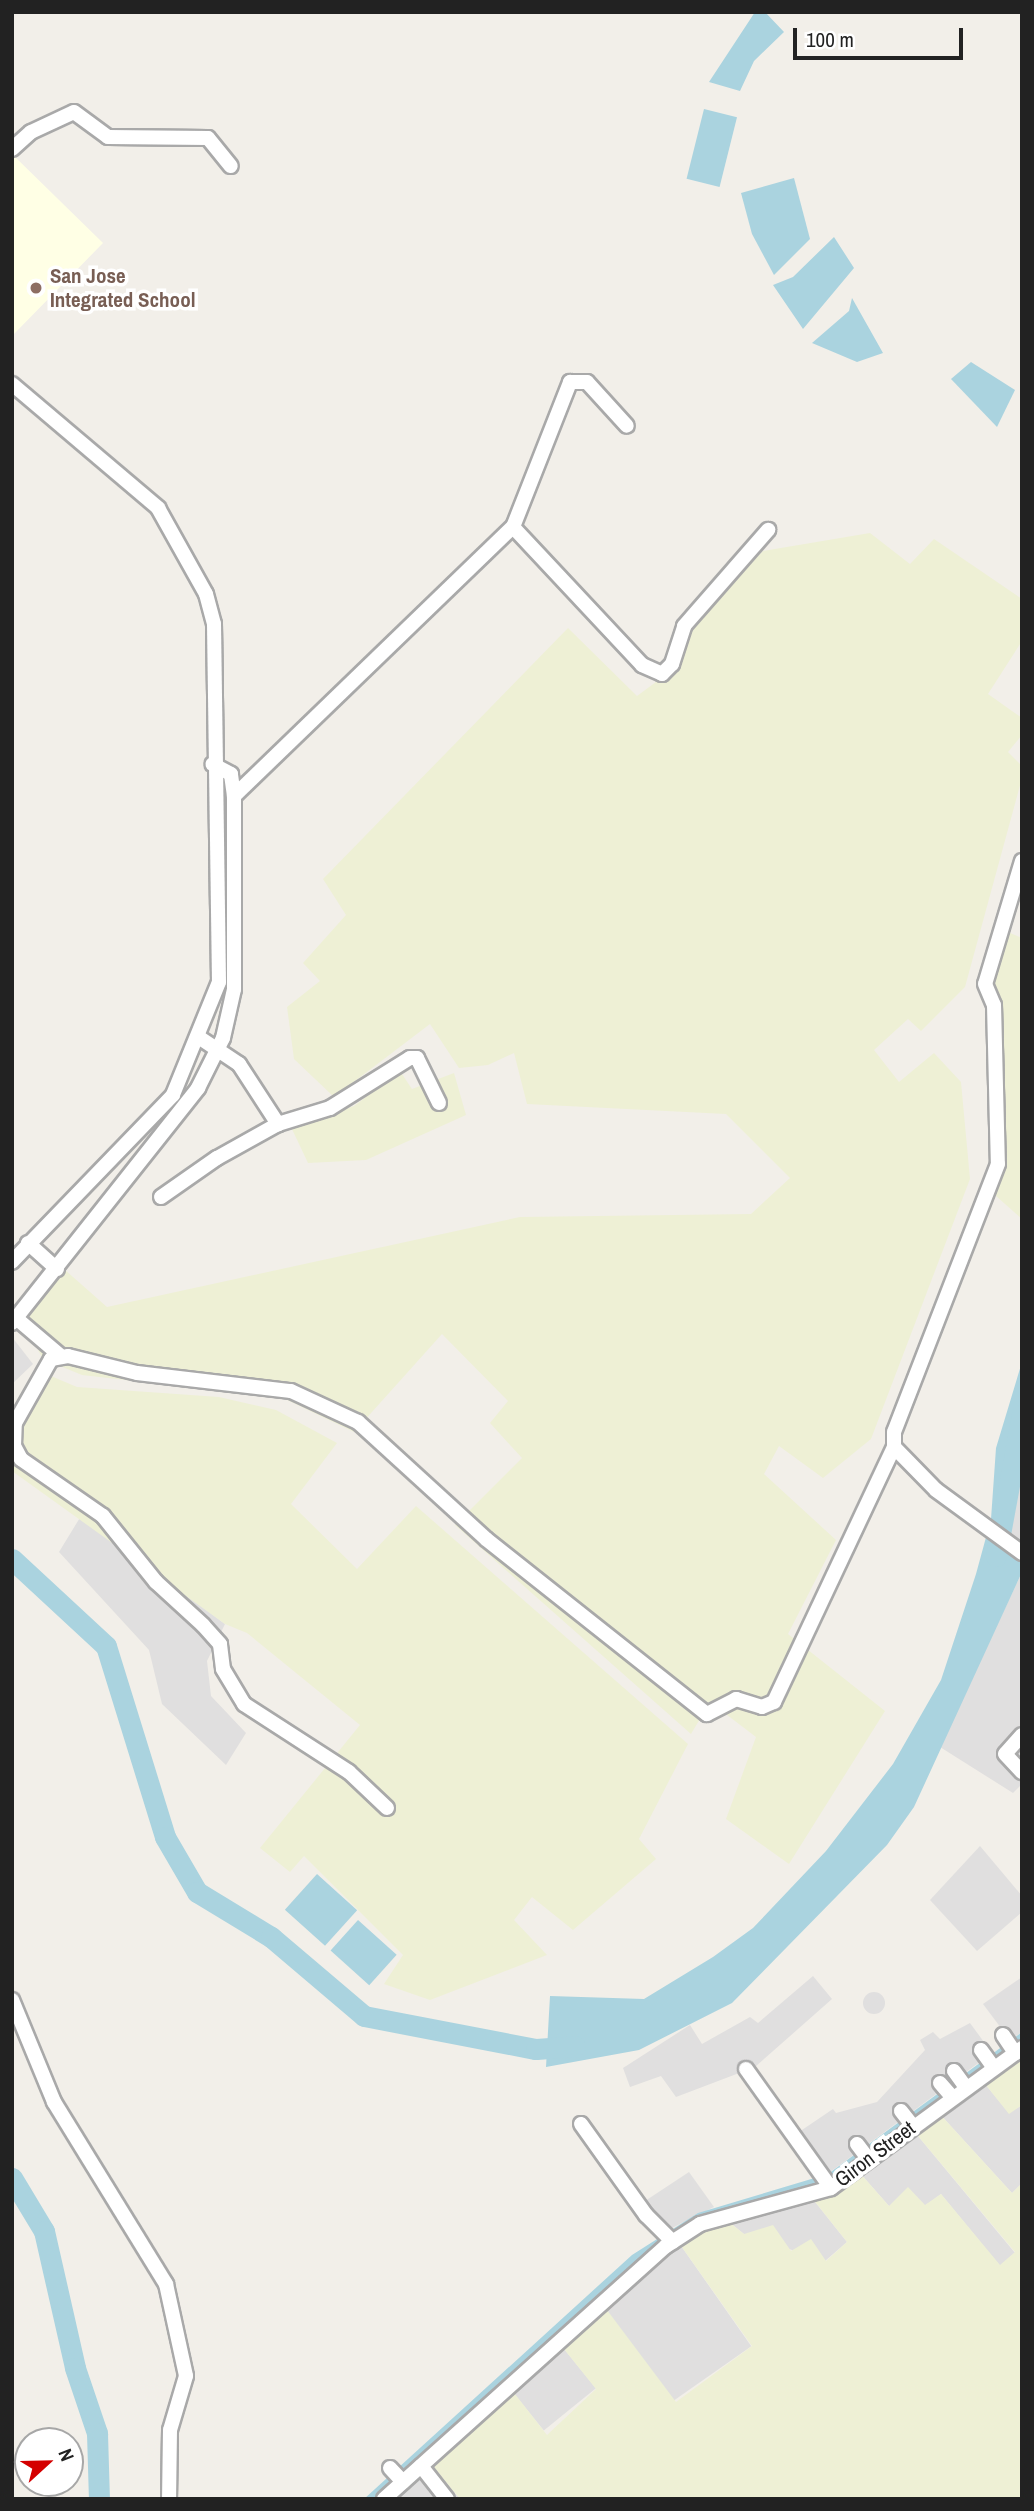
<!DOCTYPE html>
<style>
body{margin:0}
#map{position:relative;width:1034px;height:2511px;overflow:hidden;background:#f2efe9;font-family:"Archivo Narrow",sans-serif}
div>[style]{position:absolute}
.residential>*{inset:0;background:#e0dfdf;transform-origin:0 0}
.round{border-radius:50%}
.education>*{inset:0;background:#ffffe5}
.farmland>*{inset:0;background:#eef0d5}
.water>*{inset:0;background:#aad3df;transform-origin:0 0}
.river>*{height:21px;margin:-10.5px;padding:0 10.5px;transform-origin:10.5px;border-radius:10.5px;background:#aad3df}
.roads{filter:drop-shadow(2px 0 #a9a9a9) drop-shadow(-2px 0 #a9a9a9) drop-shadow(0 2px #a9a9a9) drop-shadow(0 -2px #a9a9a9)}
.minor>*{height:14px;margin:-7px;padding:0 7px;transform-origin:7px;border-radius:7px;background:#fff}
.dots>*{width:19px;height:19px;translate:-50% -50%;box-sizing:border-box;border:4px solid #fff;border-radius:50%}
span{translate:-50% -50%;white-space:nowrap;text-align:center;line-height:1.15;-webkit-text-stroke:7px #fff;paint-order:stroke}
.education-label{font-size:21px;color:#785e54;font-weight:700}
.left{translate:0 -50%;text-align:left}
.street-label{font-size:21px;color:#222}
.frame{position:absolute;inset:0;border:14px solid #222;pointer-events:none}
.north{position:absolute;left:14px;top:2427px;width:70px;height:70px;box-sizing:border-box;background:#fff;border:2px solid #a7a7a7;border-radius:50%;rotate:68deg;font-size:19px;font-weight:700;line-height:28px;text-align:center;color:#222}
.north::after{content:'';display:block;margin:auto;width:24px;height:32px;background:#d40000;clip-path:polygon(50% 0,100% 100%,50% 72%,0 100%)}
.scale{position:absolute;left:793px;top:28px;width:170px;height:32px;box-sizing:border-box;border:4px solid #222;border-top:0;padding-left:9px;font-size:21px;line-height:24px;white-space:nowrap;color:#222;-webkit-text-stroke:5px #fff;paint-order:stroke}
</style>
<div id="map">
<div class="residential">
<div style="clip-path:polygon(12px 1337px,33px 1364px,12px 1384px)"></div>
<div style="clip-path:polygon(1022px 1414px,1022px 1550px,998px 1543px)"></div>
<div style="clip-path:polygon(81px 1516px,225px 1624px,207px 1661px,211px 1696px,246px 1733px,226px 1765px,162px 1704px,149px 1650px,59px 1552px)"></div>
<div style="clip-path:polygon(1022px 1572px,1022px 1784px,1013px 1793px,940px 1747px)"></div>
<div style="clip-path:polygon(980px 1846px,1022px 1896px,1022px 1912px,977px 1951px,930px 1900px)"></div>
<div style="clip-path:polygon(813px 1976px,832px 1999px,755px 2067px,676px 2097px,661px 2076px,630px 2087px,623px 2068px,690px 2025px,702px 2044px,750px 2017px,758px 2023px)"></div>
<div style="clip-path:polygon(1022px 1977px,1022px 2032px,1010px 2040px,983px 2004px)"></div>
<div class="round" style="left:863px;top:1992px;width:22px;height:22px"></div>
<div style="clip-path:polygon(970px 2023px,992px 2053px,826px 2175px,796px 2134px,833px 2109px,836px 2113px,877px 2102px,925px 2050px,920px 2040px,933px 2032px,940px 2039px)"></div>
<div style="clip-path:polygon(981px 2079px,1009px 2113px,1022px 2105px,1022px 2183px,1012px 2193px,938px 2112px)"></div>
<div style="clip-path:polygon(913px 2130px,1015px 2253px,1000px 2266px,941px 2194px,926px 2205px,889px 2206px,859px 2172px)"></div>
<div style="clip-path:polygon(689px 2172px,714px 2207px,668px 2230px,642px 2203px)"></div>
<div style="clip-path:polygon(812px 2198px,847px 2242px,825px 2261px,744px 2234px,729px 2222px)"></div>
<div style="left:679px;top:2243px;width:126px;height:98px;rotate:55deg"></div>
<div style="left:560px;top:2344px;width:57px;height:67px;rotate:51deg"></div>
<div style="clip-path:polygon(431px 2464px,460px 2499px,390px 2499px)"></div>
</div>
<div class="education">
<div style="clip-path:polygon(12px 154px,103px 243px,14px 334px,12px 332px)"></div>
</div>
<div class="farmland">
<div style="clip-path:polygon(870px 533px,910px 564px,934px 539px,1022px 599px,1022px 641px,988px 694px,1022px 718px,1022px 735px,1008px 752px,1022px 766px,1022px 778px,965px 987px,921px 1031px,908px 1019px,874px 1050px,899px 1082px,934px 1053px,961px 1082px,970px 1179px,871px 1439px,823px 1478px,779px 1446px,764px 1474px,836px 1540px,788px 1634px,885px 1711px,789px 1864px,726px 1819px,756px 1737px,710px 1702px,691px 1734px,455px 1525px,522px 1458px,490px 1423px,508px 1401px,442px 1334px,354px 1432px,283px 1398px,82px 1375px,43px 1359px,20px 1317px,64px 1269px,107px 1307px,520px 1217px,751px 1214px,790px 1178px,726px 1114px,527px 1104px,514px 1053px,488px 1065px,459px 1068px,430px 1024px,334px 1097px,294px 1059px,287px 1007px,320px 981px,303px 963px,346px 915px,323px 879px,568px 628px,637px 696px,656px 682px,667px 651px,763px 551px)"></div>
<div style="clip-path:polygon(1005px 931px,1022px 938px,1022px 1219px,987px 1188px,1002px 1001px,989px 985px)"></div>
<div style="clip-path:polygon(400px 1071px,412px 1089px,454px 1073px,466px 1115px,366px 1160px,308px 1163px,291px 1127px,354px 1106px)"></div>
<div style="clip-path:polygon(39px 1371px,77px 1387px,219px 1397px,276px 1410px,337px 1443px,291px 1504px,357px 1569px,416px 1506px,688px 1744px,639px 1839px,656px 1859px,573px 1930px,532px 1897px,514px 1920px,547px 1955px,430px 2000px,384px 1984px,403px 1955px,304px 1856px,290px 1872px,260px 1848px,360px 1725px,247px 1633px,225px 1624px,12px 1471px,12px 1421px)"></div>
<div style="clip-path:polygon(1022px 2053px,1022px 2105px,1009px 2114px,981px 2079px)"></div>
<div style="clip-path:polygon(938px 2112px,1012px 2193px,1022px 2183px,1022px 2499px,460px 2499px,431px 2464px,511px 2389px,547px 2435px,596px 2389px,560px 2344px,604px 2306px,676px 2402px,752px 2346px,679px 2243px,729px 2222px,744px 2234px,773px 2225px,791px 2251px,811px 2239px,826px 2261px,847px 2242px,812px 2198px,859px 2172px,889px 2206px,908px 2187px,925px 2205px,941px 2194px,1000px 2265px,1015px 2252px,913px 2130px)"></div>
</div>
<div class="water">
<div style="clip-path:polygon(755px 12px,765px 12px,784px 32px,754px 61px,740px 91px,709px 82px)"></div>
<div style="left:704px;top:109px;width:34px;height:72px;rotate:14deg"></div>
<div style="clip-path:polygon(794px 178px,810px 239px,774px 275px,752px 234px,741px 193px)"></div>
<div style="clip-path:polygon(834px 237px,854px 268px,803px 329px,773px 285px,793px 277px)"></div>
<div style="clip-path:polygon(852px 298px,883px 353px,857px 362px,812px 343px,849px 311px)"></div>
<div style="clip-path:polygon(971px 362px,1015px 390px,997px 427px,951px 379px)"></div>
<div style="clip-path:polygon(1022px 1362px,1022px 1414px,998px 1542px,1022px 1550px,1022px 1572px,914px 1807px,887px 1845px,732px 2003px,639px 2050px,546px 2067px,550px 1996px,644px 1999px,713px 1957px,753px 1928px,826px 1851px,893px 1764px,941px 1680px,976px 1574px,991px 1519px,996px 1448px)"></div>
<div style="left:317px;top:1874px;width:54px;height:48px;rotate:42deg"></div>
<div style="left:358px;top:1920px;width:52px;height:41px;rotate:42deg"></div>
<div style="clip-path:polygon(1022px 2032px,1022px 2042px,832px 2181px,702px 2220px,378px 2499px,364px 2499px,632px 2255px,698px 2213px,828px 2174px)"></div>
</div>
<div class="river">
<div style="left:996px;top:1556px;width:144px;rotate:-79.6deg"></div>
<div style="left:12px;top:1559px;width:128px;rotate:42.8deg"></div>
<div style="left:106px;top:1646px;width:200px;rotate:72.8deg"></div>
<div style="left:165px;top:1837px;width:64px;rotate:59.8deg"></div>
<div style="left:197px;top:1892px;width:87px;rotate:31.3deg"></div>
<div style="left:271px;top:1937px;width:122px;rotate:40.3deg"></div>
<div style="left:364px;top:2016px;width:175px;rotate:10.9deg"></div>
<div style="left:536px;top:2049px;width:39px;rotate:-4deg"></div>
<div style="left:12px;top:2178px;width:62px;rotate:58.9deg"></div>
<div style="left:44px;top:2231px;width:140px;rotate:77.2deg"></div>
<div style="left:75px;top:2368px;width:69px;rotate:71.3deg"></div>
<div style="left:97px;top:2433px;width:66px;rotate:88.3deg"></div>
</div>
<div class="roads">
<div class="minor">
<div style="left:12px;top:149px;width:25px;rotate:-42deg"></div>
<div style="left:31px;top:132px;width:47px;rotate:-24.9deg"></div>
<div style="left:74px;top:112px;width:42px;rotate:36.3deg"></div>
<div style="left:108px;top:137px;width:100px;rotate:0.6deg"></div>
<div style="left:208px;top:138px;width:36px;rotate:51deg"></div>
<div style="left:12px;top:384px;width:192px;rotate:40.3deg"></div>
<div style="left:158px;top:508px;width:98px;rotate:60.8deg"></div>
<div style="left:206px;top:594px;width:31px;rotate:75deg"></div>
<div style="left:214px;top:624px;width:358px;rotate:89.2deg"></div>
<div style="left:219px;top:982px;width:122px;rotate:112.2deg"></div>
<div style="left:173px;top:1095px;width:232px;rotate:134deg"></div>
<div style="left:513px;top:527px;width:189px;rotate:46.9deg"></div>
<div style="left:642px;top:665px;width:22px;rotate:24deg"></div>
<div style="left:662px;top:674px;width:14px;rotate:-45deg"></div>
<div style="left:672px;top:664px;width:40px;rotate:-72deg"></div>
<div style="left:684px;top:626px;width:128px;rotate:-48.8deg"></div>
<div style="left:234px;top:796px;width:388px;rotate:-44deg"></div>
<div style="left:513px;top:527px;width:156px;rotate:-68.5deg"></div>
<div style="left:570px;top:382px;width:17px"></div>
<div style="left:587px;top:382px;width:59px;rotate:47.7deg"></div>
<div style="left:1022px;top:861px;width:128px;rotate:106.7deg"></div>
<div style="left:985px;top:984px;width:23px;rotate:67deg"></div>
<div style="left:994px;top:1005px;width:159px;rotate:88.6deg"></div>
<div style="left:998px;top:1164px;width:287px;rotate:111.2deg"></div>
<div style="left:894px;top:1432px;width:15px;rotate:90deg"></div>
<div style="left:894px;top:1447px;width:60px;rotate:45.7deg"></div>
<div style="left:936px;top:1490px;width:107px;rotate:36.2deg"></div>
<div style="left:200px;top:1038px;width:47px;rotate:33.7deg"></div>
<div style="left:239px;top:1064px;width:72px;rotate:57deg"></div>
<div style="left:161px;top:1197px;width:68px;rotate:-34.9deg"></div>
<div style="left:217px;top:1158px;width:70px;rotate:-29.1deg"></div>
<div style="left:278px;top:1124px;width:54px;rotate:-17.1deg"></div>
<div style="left:330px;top:1108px;width:94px;rotate:-32deg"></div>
<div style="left:410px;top:1058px;width:7px"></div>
<div style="left:417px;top:1058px;width:50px;rotate:63.9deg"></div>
<div style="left:28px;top:1243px;width:39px;rotate:42deg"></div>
<div style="left:16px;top:1318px;width:60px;rotate:40.3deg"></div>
<div style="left:12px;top:1323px;width:300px;rotate:-51.6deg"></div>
<div style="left:198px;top:1088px;width:56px;rotate:-63.4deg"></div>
<div style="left:223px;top:1038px;width:50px;rotate:-77.3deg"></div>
<div style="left:234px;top:989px;width:193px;rotate:-90deg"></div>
<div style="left:234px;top:796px;width:22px;rotate:-98deg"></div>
<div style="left:231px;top:774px;width:21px;rotate:-152deg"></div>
<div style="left:1022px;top:1735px;width:25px;rotate:132deg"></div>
<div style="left:1005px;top:1754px;width:25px;rotate:47deg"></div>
<div style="left:387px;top:1808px;width:52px;rotate:-136.5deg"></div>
<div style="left:349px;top:1772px;width:125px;rotate:-147.1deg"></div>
<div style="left:244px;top:1704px;width:41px;rotate:-121deg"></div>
<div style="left:223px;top:1669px;width:25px;rotate:-97deg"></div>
<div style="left:220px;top:1644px;width:25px;rotate:-132deg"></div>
<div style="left:203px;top:1625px;width:64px;rotate:-137.5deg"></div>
<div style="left:156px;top:1582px;width:85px;rotate:-128.8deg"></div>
<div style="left:103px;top:1516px;width:100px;rotate:-145.2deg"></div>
<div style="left:21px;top:1459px;width:15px;rotate:-118deg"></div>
<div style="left:14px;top:1446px;width:23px;rotate:-88deg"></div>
<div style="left:15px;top:1423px;width:73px;rotate:-60.6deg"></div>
<div style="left:51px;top:1359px;width:17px;rotate:-10deg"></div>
<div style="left:68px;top:1356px;width:71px;rotate:13.8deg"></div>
<div style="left:137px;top:1373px;width:155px;rotate:6.7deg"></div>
<div style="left:291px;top:1391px;width:74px;rotate:24.8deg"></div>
<div style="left:358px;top:1422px;width:173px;rotate:42.4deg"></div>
<div style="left:486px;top:1539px;width:282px;rotate:38.4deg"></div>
<div style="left:707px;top:1714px;width:33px;rotate:-27deg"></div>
<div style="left:736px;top:1699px;width:27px;rotate:17deg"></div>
<div style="left:762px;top:1707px;width:13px;rotate:-23deg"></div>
<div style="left:774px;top:1702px;width:282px;rotate:-64.8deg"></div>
<div style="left:12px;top:2000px;width:110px;rotate:67.6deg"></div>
<div style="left:54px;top:2102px;width:214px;rotate:58.4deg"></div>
<div style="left:166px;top:2284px;width:94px;rotate:77.7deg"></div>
<div style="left:186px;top:2376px;width:56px;rotate:106.5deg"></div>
<div style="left:170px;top:2430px;width:69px;rotate:90.8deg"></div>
<div style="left:1003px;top:2035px;width:22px;rotate:56deg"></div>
<div style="left:981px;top:2050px;width:22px;rotate:54deg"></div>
<div style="left:746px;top:2069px;width:146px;rotate:54.5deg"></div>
<div style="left:954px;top:2071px;width:19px;rotate:54deg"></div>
<div style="left:940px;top:2083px;width:18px;rotate:49deg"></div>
<div style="left:901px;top:2111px;width:18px;rotate:52deg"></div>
<div style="left:581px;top:2124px;width:112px;rotate:54.5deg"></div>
<div style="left:646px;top:2215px;width:38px;rotate:45deg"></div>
<div style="left:857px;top:2144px;width:20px;rotate:53deg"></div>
<div style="left:421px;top:2466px;width:42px;rotate:51.8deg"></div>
<div style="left:390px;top:2468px;width:19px;rotate:47deg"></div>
<div style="left:384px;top:2499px;width:379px;rotate:-41.9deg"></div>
<div style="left:666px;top:2246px;width:40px;rotate:-32.9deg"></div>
<div style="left:700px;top:2224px;width:136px;rotate:-15.4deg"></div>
<div style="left:831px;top:2188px;width:237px;rotate:-36.2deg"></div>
</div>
</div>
<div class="dots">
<div style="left:36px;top:288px;background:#8d6e63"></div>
</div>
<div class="education-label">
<span class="left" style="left:50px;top:288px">San Jose<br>Integrated School</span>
</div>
<div class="street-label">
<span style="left:875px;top:2154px;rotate:-37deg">Giron Street</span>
</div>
<div class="frame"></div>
<div class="north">N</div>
<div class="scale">100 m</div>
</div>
